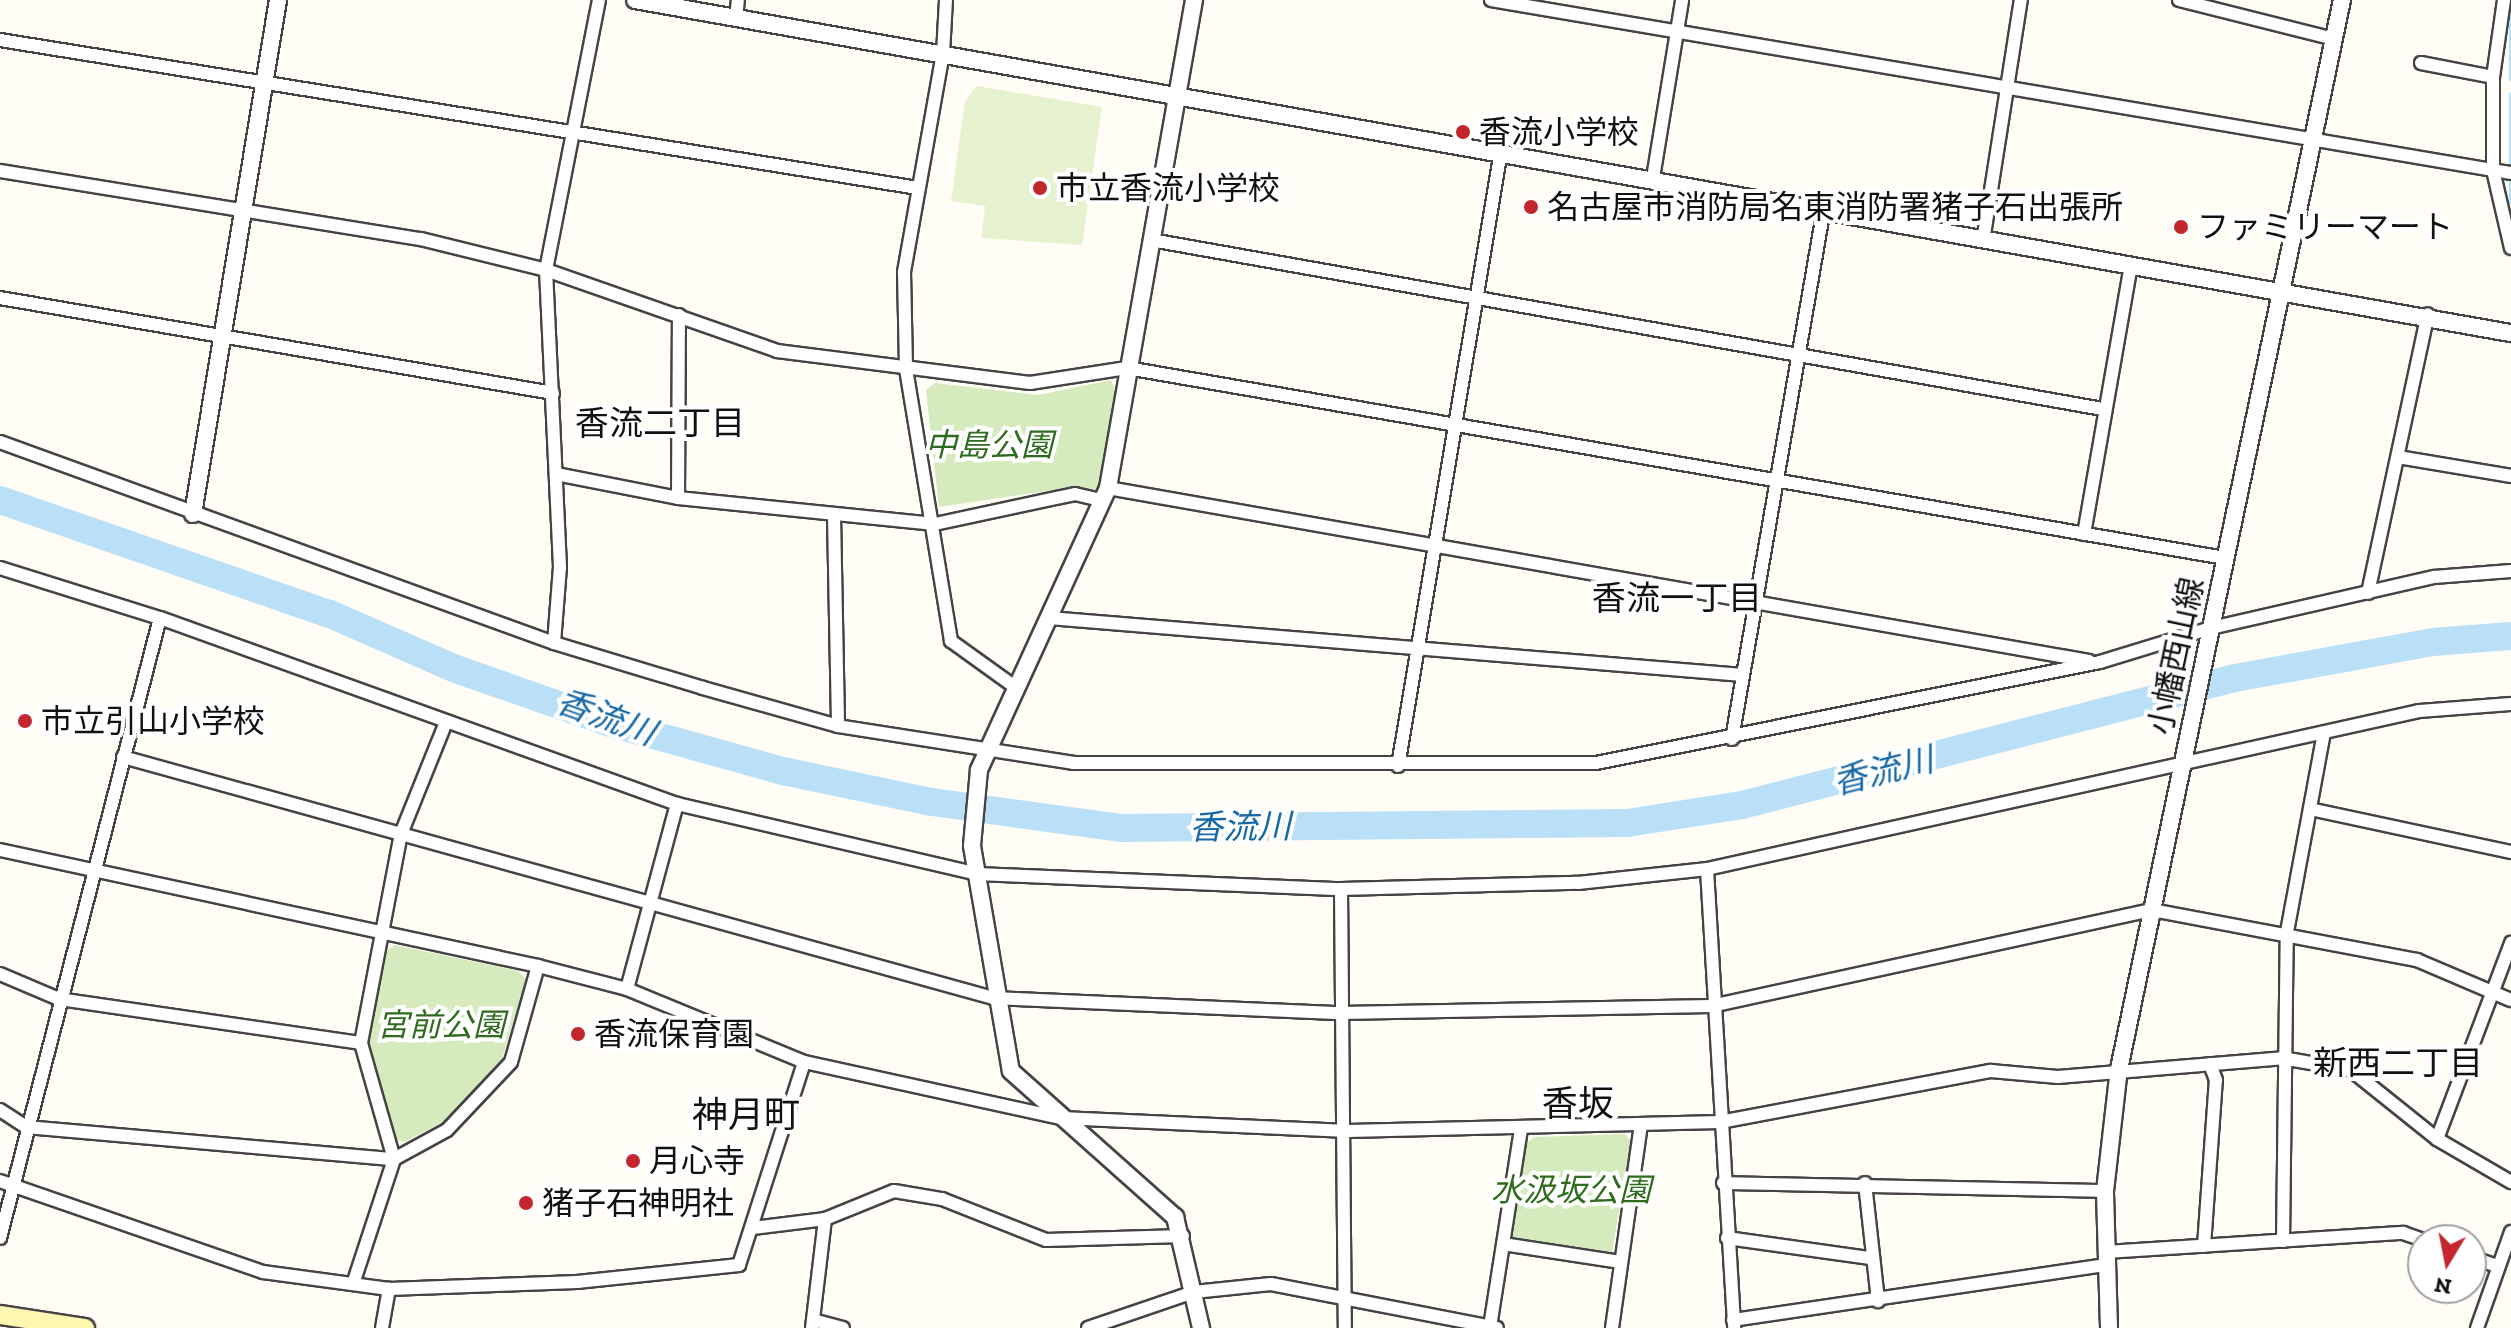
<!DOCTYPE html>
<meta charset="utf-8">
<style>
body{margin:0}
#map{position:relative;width:2511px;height:1328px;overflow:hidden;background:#fffdf5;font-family:"Zilla Slab","Noto Sans JP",serif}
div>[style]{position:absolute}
.green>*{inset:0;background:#d5ebbd}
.pitch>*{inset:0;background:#e6f2cf}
.stream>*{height:5px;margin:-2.5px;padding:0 2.5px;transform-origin:2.5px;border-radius:2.5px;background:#b9e0f7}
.river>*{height:28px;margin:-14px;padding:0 14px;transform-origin:14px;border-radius:14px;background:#b9e0f7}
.roads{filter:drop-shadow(2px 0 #444) drop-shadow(-2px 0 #444) drop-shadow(0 2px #444) drop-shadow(0 -2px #444)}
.minor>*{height:12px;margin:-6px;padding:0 6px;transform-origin:6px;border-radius:6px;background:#fff}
.tertiary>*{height:16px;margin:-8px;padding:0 8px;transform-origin:8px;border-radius:8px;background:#fff}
.secondary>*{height:18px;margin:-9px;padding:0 9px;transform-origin:9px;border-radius:9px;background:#fff6b0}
.dots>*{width:22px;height:22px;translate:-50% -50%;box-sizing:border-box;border:4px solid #fff;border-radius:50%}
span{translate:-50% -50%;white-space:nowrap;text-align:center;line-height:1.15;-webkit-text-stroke:8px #fff;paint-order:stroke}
.poi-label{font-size:32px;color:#111}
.left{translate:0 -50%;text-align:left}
.park-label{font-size:32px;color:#2f6b1f;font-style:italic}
.street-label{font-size:32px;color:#111}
.neighbourhood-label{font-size:34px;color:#111}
.water-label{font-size:34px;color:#1768a6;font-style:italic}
.quarter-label{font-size:36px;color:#111}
.north{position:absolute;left:2407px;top:1224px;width:80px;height:80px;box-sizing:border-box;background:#fff;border:2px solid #a0a0a0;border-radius:50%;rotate:190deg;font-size:22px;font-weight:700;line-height:32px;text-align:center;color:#111}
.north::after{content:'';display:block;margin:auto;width:28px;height:36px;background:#c4262e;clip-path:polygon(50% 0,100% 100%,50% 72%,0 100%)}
</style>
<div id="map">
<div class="green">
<div style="clip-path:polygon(1111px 380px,1115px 391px,1102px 490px,1074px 487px,939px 507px,926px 390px,935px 383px,1038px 395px)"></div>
<div style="clip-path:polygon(395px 945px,518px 971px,526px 979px,502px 1059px,445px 1121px,404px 1142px,397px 1140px,368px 1041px,386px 951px)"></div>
<div style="clip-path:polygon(1625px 1134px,1631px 1142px,1612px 1252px,1513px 1237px,1526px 1144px,1534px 1137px)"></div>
</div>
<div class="pitch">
<div style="clip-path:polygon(977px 86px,1102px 107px,1082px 245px,981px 238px,985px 206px,951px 201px,965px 101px)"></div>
</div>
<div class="stream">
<div style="left:2511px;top:16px;width:63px;rotate:90deg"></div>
<div style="left:2511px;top:94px;width:107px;rotate:90deg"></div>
</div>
<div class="river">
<div style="left:0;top:500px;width:349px;rotate:19.1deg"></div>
<div style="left:330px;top:614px;width:137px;rotate:23.6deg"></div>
<div style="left:456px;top:669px;width:160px;rotate:19.3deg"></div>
<div style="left:607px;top:722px;width:183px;rotate:15.6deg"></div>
<div style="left:783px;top:771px;width:152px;rotate:11.8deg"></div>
<div style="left:932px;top:802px;width:192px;rotate:7.8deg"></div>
<div style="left:1122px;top:828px;width:505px;rotate:-0.57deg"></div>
<div style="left:1627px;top:823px;width:116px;rotate:-8.9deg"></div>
<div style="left:1742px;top:805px;width:509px;rotate:-14.45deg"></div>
<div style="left:2235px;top:678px;width:201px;rotate:-10.3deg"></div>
<div style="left:2433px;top:642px;width:78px;rotate:-4.4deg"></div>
</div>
<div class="roads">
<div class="minor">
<div style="left:946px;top:0;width:53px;rotate:93.2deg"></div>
<div style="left:943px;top:53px;width:222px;rotate:100.1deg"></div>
<div style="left:904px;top:272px;width:97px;rotate:88.8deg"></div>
<div style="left:906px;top:369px;width:276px;rotate:80.6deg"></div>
<div style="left:951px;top:641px;width:79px;rotate:35.7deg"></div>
<div style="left:1491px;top:0;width:1035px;rotate:9.63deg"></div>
<div style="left:2179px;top:0;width:160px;rotate:14.1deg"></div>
<div style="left:2504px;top:0;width:78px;rotate:98.1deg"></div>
<div style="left:2493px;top:77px;width:93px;rotate:90deg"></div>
<div style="left:2493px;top:170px;width:80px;rotate:77deg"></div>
<div style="left:736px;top:18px;width:18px;rotate:-84deg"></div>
<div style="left:0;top:40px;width:930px;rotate:9.16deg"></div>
<div style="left:2421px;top:63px;width:73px;rotate:11deg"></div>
<div style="left:0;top:171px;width:426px;rotate:9.2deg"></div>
<div style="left:421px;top:239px;width:129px;rotate:13.9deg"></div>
<div style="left:546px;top:270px;width:245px;rotate:19.3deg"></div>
<div style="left:777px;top:351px;width:255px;rotate:7.2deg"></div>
<div style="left:1030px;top:383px;width:98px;rotate:-8.8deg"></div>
<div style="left:1127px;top:368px;width:1114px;rotate:9.82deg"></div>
<div style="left:1653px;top:178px;width:180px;rotate:-80.7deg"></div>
<div style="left:1984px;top:235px;width:238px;rotate:-81.1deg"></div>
<div style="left:1151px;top:240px;width:967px;rotate:10.07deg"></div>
<div style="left:0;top:298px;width:561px;rotate:9.75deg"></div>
<div style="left:0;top:442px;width:589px;rotate:19.94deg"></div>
<div style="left:554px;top:643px;width:156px;rotate:16.8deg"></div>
<div style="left:703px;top:688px;width:140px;rotate:15.7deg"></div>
<div style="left:838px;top:726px;width:238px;rotate:8.9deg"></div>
<div style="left:1073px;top:763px;width:523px"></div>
<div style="left:1596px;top:763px;width:514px;rotate:-11.33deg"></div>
<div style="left:2100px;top:662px;width:116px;rotate:-17deg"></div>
<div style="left:2211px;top:628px;width:229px;rotate:-12.9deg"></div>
<div style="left:2434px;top:577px;width:77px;rotate:-4.5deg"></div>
<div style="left:2398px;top:457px;width:115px;rotate:9.5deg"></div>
<div style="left:556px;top:474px;width:124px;rotate:11.1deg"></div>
<div style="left:678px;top:498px;width:258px;rotate:5.8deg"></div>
<div style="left:935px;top:524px;width:143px;rotate:-12.1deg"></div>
<div style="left:1075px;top:494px;width:28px;rotate:13deg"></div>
<div style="left:1108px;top:488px;width:996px;rotate:10deg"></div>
<div style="left:678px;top:498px;width:183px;rotate:-89.7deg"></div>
<div style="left:834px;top:515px;width:211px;rotate:88.9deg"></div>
<div style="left:2084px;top:534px;width:274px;rotate:-80.1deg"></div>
<div style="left:0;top:568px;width:168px;rotate:17.4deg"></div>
<div style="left:160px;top:618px;width:549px;rotate:19.79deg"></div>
<div style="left:677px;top:804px;width:308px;rotate:13.1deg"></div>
<div style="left:977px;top:874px;width:364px;rotate:2.4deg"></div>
<div style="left:1341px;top:889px;width:237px;rotate:-1.5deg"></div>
<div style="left:1578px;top:883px;width:130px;rotate:-6.2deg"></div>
<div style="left:1707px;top:869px;width:729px;rotate:-12.51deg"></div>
<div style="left:2419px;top:711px;width:92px;rotate:-4.4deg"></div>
<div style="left:2368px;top:593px;width:285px;rotate:-77.9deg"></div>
<div style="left:1049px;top:618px;width:696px;rotate:4.7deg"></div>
<div style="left:554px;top:643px;width:76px;rotate:-85.5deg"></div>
<div style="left:560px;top:567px;width:297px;rotate:-92.7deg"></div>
<div style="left:546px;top:270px;width:275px;rotate:-78.9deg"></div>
<div style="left:1732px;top:739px;width:539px;rotate:-80.17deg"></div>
<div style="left:123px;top:757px;width:903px;rotate:15.48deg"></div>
<div style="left:993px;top:998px;width:348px;rotate:2.5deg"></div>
<div style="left:1341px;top:1013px;width:370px;rotate:-1.1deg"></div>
<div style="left:1711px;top:1006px;width:451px;rotate:-12.3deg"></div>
<div style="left:2152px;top:910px;width:270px;rotate:10.7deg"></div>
<div style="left:2417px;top:960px;width:102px;rotate:23.1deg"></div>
<div style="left:1398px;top:766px;width:624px;rotate:-80.49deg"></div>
<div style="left:2310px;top:809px;width:206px;rotate:12.1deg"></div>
<div style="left:0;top:850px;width:550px;rotate:12.17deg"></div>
<div style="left:538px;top:966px;width:92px;rotate:14.5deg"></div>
<div style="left:627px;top:989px;width:191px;rotate:22.4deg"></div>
<div style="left:804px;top:1062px;width:263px;rotate:12.3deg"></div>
<div style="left:1061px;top:1118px;width:287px;rotate:2.6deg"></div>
<div style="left:1348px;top:1131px;width:372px;rotate:-1.4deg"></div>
<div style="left:1720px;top:1122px;width:276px;rotate:-10.7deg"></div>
<div style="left:1991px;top:1071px;width:67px;rotate:5.1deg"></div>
<div style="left:2058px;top:1077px;width:225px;rotate:-4.8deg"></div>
<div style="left:2282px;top:1058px;width:70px;rotate:9.9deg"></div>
<div style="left:2351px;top:1070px;width:110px;rotate:38.7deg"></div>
<div style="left:2437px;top:1139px;width:86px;rotate:30.2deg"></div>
<div style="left:1707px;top:869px;width:460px;rotate:86.6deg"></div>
<div style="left:1341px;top:889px;width:439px;rotate:89.5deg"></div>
<div style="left:0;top:974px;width:64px;rotate:23deg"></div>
<div style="left:59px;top:999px;width:305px;rotate:8.3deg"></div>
<div style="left:627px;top:989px;width:192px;rotate:-74.9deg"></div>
<div style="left:0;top:1110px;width:31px;rotate:33deg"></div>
<div style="left:26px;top:1127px;width:369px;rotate:5deg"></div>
<div style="left:394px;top:1159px;width:60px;rotate:-28.7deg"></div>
<div style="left:447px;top:1130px;width:93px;rotate:-46.7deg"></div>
<div style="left:511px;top:1062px;width:100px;rotate:-74.3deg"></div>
<div style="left:2437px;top:1139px;width:210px;rotate:-69.3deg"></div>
<div style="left:0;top:1181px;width:278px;rotate:19.1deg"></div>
<div style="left:263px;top:1272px;width:127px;rotate:7.7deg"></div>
<div style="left:389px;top:1289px;width:188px;rotate:-2.1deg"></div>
<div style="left:577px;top:1282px;width:163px;rotate:-6deg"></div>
<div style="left:739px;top:1265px;width:213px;rotate:-72.2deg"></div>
<div style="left:1723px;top:1183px;width:382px;rotate:1.2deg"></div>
<div style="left:1865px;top:1183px;width:119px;rotate:83.7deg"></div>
<div style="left:753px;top:1228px;width:73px;rotate:-7.1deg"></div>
<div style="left:825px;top:1219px;width:74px;rotate:-22.1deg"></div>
<div style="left:894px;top:1191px;width:49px;rotate:9.5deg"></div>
<div style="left:942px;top:1199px;width:112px;rotate:21.5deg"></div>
<div style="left:1046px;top:1240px;width:137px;rotate:-1.7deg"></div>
<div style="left:0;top:1238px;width:640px;rotate:-75.53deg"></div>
<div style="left:1727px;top:1238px;width:143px;rotate:8deg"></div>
<div style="left:2283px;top:1241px;width:309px;rotate:-89.3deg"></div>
<div style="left:2287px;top:932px;width:202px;rotate:-79.5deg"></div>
<div style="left:1503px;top:1244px;width:119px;rotate:8.7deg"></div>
<div style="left:2204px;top:1246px;width:166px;rotate:-85.9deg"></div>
<div style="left:2216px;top:1080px;width:17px;rotate:-111deg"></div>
<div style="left:2106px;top:1252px;width:298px;rotate:-3.7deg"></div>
<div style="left:2403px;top:1233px;width:21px;rotate:19deg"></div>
<div style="left:2471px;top:1257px;width:28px;rotate:19deg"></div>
<div style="left:354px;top:1281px;width:128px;rotate:-71.8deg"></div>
<div style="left:394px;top:1159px;width:121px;rotate:-105.9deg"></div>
<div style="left:361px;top:1043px;width:213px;rotate:-79.2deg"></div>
<div style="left:401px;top:834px;width:121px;rotate:-68.1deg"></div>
<div style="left:813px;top:1320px;width:31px;rotate:15deg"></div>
<div style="left:1733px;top:1320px;width:378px;rotate:-8.4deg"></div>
<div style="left:1490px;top:1327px;width:200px;rotate:-81.1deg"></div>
<div style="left:382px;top:1328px;width:40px;rotate:-80deg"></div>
<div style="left:812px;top:1328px;width:110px;rotate:-83.2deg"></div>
<div style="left:1088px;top:1328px;width:112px;rotate:-18.8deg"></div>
<div style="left:1194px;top:1292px;width:77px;rotate:-5.9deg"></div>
<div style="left:1271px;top:1284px;width:230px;rotate:11deg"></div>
<div style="left:1612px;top:1328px;width:205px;rotate:-81.9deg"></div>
<div style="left:2477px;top:1328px;width:102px;rotate:-70.5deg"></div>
</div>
<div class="tertiary">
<div style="left:635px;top:0;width:1905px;rotate:10.07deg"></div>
<div style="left:1194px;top:0;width:496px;rotate:100deg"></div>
<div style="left:1108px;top:488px;width:310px;rotate:114.6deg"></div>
<div style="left:979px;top:770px;width:76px;rotate:95.3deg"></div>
<div style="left:972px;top:846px;width:228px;rotate:80.2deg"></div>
<div style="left:1011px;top:1071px;width:220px;rotate:41.7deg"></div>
<div style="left:1175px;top:1217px;width:114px;rotate:76.8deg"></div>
<div style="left:193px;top:514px;width:521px;rotate:-80.61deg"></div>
<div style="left:2109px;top:1328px;width:137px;rotate:-91.7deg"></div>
<div style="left:2105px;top:1191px;width:123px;rotate:-83.5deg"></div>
<div style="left:2119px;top:1069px;width:1092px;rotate:-78.22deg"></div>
</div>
<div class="secondary">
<div style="left:0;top:1315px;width:86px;rotate:8.7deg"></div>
</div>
</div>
<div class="dots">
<div style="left:1463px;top:132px;background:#c4262e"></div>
<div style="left:1040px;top:188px;background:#c4262e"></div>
<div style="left:1531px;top:207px;background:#c4262e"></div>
<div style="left:2181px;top:227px;background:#c4262e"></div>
<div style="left:25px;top:721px;background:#c4262e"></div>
<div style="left:578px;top:1034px;background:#c4262e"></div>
<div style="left:633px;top:1161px;background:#c4262e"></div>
<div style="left:526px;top:1203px;background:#c4262e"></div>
</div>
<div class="poi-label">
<span class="left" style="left:1479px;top:132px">香流小学校</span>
<span class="left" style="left:1056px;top:188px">市立香流小学校</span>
<span class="left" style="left:1547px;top:207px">名古屋市消防局名東消防署猪子石出張所</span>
<span class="left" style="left:2197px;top:227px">ファミリーマート</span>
<span class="left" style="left:41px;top:721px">市立引山小学校</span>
<span class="left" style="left:594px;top:1034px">香流保育園</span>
<span class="left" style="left:649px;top:1161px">月心寺</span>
<span class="left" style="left:542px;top:1203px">猪子石神明社</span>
</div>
<div class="park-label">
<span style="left:989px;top:445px">中島公園</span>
<span style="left:441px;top:1025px">宮前公園</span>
<span style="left:1571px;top:1190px">水汲坂公園</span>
</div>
<div class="street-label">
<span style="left:2176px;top:656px;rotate:-78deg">小幡西山線</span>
</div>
<div class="neighbourhood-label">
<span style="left:660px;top:424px">香流二丁目</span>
<span style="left:1677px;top:599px">香流一丁目</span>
<span style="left:2398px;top:1064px">新西二丁目</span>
</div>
<div class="water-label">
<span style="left:606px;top:717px;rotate:20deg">香流川</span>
<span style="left:1883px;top:771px;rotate:-14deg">香流川</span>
<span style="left:1240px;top:827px;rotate:-1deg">香流川</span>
</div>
<div class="quarter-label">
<span style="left:1578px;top:1104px">香坂</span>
<span style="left:746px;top:1115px">神月町</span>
</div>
<div class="north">N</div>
</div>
